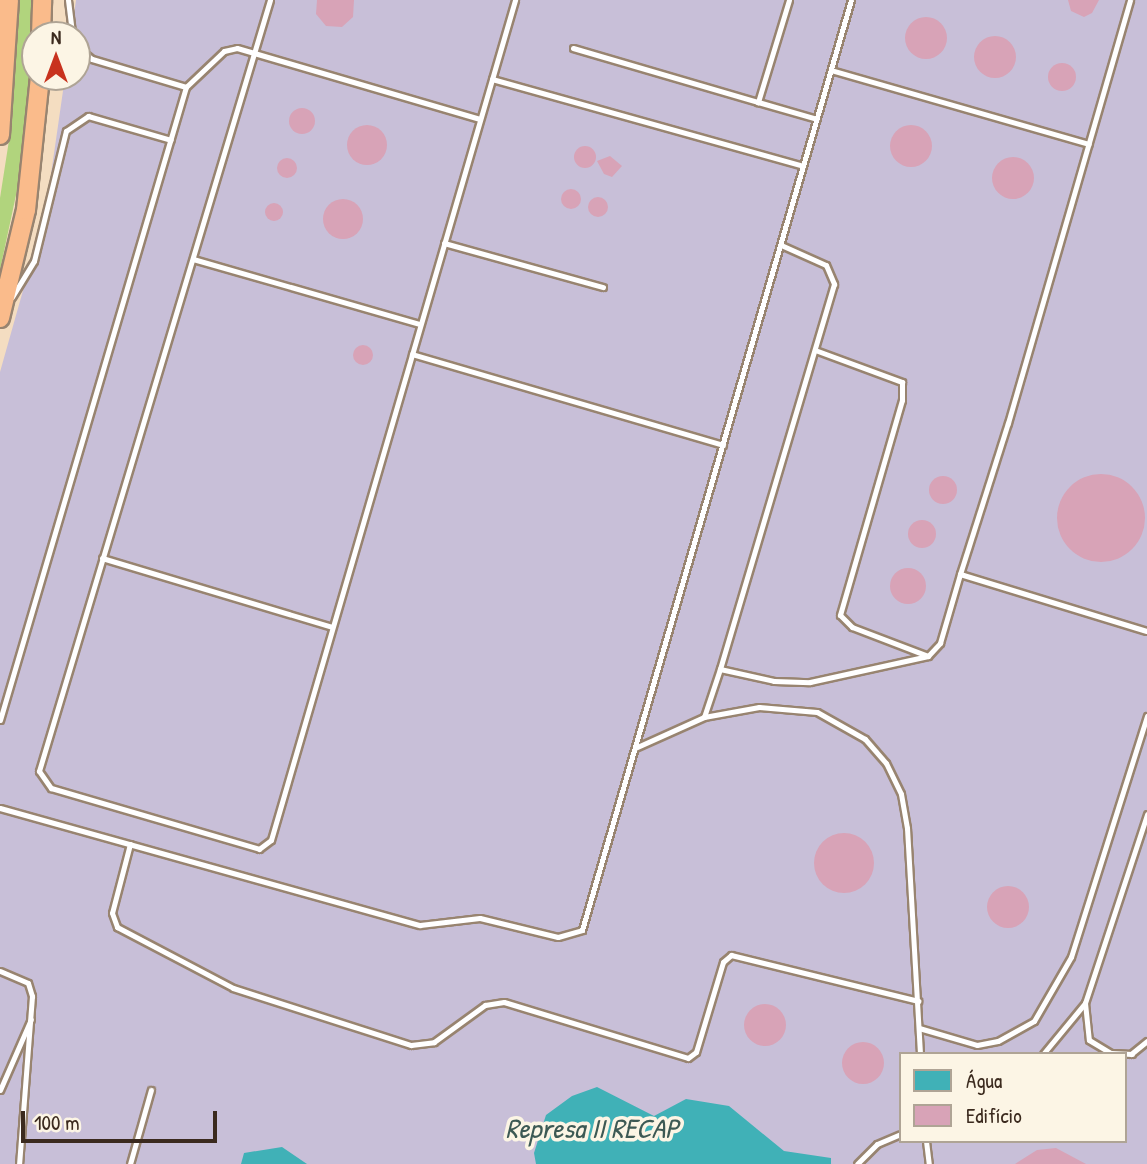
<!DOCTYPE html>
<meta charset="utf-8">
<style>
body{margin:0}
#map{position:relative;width:1147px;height:1164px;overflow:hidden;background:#f4ddc1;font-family:"Patrick Hand",sans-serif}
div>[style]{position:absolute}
.industrial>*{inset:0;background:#c8bfd8}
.green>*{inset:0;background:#b1d47d}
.water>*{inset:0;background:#40b1b7}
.building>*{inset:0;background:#d8a3b7}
.round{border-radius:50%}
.roads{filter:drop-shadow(2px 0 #988470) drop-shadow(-2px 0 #988470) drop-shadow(0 2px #988470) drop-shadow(0 -2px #988470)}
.service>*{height:5px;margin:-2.5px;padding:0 2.5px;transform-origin:2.5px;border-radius:2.5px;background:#fff}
.trunk>*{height:18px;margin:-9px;padding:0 9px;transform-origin:9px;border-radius:9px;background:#fabb8b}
span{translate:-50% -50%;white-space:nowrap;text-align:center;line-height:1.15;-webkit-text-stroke:7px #fcf5e5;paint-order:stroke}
.water-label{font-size:28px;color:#3d5954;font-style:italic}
.legend{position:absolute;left:899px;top:1052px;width:228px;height:91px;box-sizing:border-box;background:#fcf5e5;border:2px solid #afa495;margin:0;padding:9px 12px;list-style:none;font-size:21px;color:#3b2a1e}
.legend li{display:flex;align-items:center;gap:14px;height:35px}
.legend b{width:35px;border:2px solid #afa495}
.north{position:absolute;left:21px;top:21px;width:70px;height:70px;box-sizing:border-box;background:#fcf5e5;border:2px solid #afa495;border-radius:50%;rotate:0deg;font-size:19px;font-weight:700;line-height:28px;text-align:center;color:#3b2a1e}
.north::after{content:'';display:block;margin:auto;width:24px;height:32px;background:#c8321e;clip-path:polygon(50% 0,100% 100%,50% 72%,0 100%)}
.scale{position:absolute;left:21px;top:1111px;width:196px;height:32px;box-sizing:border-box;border:4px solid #3b2a1e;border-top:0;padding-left:9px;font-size:21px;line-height:24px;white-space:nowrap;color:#3b2a1e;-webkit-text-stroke:5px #fcf5e5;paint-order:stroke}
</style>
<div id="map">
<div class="industrial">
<div style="clip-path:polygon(evenodd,76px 0,1147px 0,1147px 1164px,0 1164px,0 372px,46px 209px,65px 77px,77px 77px,77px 35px,71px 35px,76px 0,900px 1054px,1124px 1054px,1124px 1141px,900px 1141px,900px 1054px)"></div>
</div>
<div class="green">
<div style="clip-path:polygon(18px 0,31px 0,31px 65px,19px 181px,0 270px,0 198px,12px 121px)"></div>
</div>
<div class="water">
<div style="clip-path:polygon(597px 1087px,654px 1116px,686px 1099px,729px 1106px,784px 1151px,831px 1158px,831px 1164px,536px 1164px,534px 1153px,546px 1115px,572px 1096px)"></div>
<div style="clip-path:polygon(282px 1147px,307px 1164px,241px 1164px,244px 1153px)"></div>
</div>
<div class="building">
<div style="clip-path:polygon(317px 0,354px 0,353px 17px,342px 27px,326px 26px,316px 14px)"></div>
<div style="clip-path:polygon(1068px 0,1099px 0,1092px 13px,1084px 17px,1071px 11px)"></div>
<div class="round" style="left:905px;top:17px;width:42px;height:42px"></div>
<div class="round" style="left:974px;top:36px;width:42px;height:42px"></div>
<div class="round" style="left:1048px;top:63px;width:28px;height:28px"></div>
<div class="round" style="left:289px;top:108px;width:26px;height:26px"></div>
<div class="round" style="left:347px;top:125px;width:40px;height:40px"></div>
<div class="round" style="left:890px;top:125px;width:42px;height:42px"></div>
<div class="round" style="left:574px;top:146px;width:22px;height:22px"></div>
<div style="clip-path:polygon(610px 156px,622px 166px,612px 177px,604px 174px,597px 161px)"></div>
<div class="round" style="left:992px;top:157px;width:42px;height:42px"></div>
<div class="round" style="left:277px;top:158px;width:20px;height:20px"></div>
<div class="round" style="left:561px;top:189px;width:20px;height:20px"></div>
<div class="round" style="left:588px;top:197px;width:20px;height:20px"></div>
<div class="round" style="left:323px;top:199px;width:40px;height:40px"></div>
<div class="round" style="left:265px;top:203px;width:18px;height:18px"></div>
<div class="round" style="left:353px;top:345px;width:20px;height:20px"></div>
<div class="round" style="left:1057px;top:474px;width:88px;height:88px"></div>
<div class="round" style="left:929px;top:476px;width:28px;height:28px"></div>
<div class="round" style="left:908px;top:520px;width:28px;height:28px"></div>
<div class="round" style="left:890px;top:568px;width:36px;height:36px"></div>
<div class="round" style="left:814px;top:833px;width:60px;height:60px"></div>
<div class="round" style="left:987px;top:886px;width:42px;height:42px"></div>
<div class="round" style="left:744px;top:1004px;width:42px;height:42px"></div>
<div class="round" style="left:842px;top:1042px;width:42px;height:42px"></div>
<div style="clip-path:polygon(1056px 1148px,1086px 1164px,1015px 1164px,1037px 1150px)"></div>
</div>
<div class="roads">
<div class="service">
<div style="left:68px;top:0;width:35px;rotate:83deg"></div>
<div style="left:270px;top:0;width:805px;rotate:106.68deg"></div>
<div style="left:39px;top:771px;width:21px;rotate:55deg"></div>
<div style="left:51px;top:788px;width:217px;rotate:16.3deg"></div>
<div style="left:259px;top:849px;width:15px;rotate:-37deg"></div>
<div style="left:271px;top:840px;width:875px;rotate:-73.8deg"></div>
<div style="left:789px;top:0;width:107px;rotate:106.9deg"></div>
<div style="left:758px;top:102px;width:61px;rotate:16.1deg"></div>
<div style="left:77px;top:47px;width:19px;rotate:39deg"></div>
<div style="left:92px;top:59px;width:98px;rotate:16.6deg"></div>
<div style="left:573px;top:48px;width:193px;rotate:16.3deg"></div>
<div style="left:831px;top:70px;width:268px;rotate:16deg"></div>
<div style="left:492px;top:79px;width:323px;rotate:15.6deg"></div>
<div style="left:444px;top:243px;width:165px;rotate:15.5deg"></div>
<div style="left:781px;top:245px;width:49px;rotate:24deg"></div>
<div style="left:826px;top:265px;width:21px;rotate:67deg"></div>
<div style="left:834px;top:284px;width:402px;rotate:106.5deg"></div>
<div style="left:720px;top:669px;width:55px;rotate:12.5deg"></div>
<div style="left:774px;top:681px;width:36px;rotate:2deg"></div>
<div style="left:810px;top:682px;width:121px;rotate:-12.4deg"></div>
<div style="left:928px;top:656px;width:18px;rotate:-47deg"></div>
<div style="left:940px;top:643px;width:72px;rotate:-73.8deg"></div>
<div style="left:960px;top:574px;width:195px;rotate:17deg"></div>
<div style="left:193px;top:259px;width:236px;rotate:16deg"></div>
<div style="left:12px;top:297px;width:42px;rotate:-58.6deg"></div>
<div style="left:34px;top:261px;width:134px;rotate:-76.2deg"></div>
<div style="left:66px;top:131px;width:27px;rotate:-34deg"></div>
<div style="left:88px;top:116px;width:86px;rotate:16.1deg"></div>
<div style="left:815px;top:350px;width:93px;rotate:20.2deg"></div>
<div style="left:902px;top:382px;width:18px;rotate:90deg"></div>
<div style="left:902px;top:400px;width:224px;rotate:106.1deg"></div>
<div style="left:840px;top:615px;width:17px;rotate:45deg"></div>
<div style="left:852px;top:627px;width:81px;rotate:20.9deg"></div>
<div style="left:412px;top:354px;width:324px;rotate:16.3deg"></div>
<div style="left:102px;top:558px;width:240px;rotate:16.7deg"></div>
<div style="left:960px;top:574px;width:158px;rotate:-72.4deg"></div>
<div style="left:1008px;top:423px;width:440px;rotate:-73.9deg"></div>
<div style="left:704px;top:717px;width:56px;rotate:-10.3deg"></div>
<div style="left:759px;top:707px;width:58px;rotate:4.9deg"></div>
<div style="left:817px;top:712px;width:55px;rotate:29.4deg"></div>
<div style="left:865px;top:739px;width:32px;rotate:49deg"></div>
<div style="left:886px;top:763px;width:34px;rotate:64deg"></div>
<div style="left:901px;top:794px;width:35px;rotate:80deg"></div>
<div style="left:907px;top:828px;width:226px;rotate:86.7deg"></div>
<div style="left:0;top:720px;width:660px;rotate:-73.63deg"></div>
<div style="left:186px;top:87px;width:52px;rotate:-43.5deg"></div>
<div style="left:224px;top:51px;width:13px;rotate:-13deg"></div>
<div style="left:237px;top:48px;width:253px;rotate:16.3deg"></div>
<div style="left:635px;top:748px;width:76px;rotate:-24.2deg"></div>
<div style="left:704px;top:717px;width:51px;rotate:-71.6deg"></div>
<div style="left:0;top:808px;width:436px;rotate:15.6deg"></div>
<div style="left:420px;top:925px;width:60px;rotate:-6.7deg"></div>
<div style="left:480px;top:918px;width:80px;rotate:13.7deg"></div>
<div style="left:558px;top:937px;width:25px;rotate:-16deg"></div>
<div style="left:582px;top:930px;width:968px;rotate:-73.87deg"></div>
<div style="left:130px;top:844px;width:71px;rotate:104.6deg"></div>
<div style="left:112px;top:913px;width:15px;rotate:70deg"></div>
<div style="left:117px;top:927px;width:131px;rotate:27.7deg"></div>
<div style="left:233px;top:988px;width:187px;rotate:17.8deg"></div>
<div style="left:411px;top:1045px;width:23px;rotate:-7deg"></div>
<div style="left:434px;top:1042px;width:63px;rotate:-36deg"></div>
<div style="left:485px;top:1005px;width:19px;rotate:-9deg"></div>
<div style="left:504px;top:1002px;width:192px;rotate:16.9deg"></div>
<div style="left:688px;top:1058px;width:10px;rotate:-37deg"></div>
<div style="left:696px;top:1052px;width:94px;rotate:-73.3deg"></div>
<div style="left:723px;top:962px;width:11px;rotate:-41deg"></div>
<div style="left:731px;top:955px;width:193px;rotate:13.8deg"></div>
<div style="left:0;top:971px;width:30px;rotate:23deg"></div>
<div style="left:28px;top:983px;width:14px;rotate:73deg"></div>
<div style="left:32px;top:996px;width:169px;rotate:94.4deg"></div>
<div style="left:1085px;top:1003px;width:37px;rotate:84deg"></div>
<div style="left:1089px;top:1040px;width:26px;rotate:31deg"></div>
<div style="left:1111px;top:1053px;width:21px;rotate:3deg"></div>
<div style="left:919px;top:1028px;width:60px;rotate:16.3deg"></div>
<div style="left:977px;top:1045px;width:21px;rotate:-11deg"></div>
<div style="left:998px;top:1041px;width:41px;rotate:-29.1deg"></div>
<div style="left:1034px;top:1021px;width:74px;rotate:-60deg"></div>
<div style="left:1071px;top:957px;width:253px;rotate:-72.5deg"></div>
<div style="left:1043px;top:1054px;width:66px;rotate:-50.5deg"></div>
<div style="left:1085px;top:1003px;width:199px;rotate:-71.8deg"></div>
<div style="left:1131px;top:1054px;width:21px;rotate:-39deg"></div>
<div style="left:0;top:1090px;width:77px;rotate:-66.4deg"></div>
<div style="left:926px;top:1141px;width:23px;rotate:83deg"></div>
<div style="left:130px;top:1164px;width:77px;rotate:-74.2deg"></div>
<div style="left:857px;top:1164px;width:28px;rotate:-45deg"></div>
<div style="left:877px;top:1144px;width:25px;rotate:-23deg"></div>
</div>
<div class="trunk">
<div style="left:41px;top:35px;width:35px;rotate:-88deg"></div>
<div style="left:0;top:135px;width:135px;rotate:-86.2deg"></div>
<div style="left:0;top:318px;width:111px;rotate:-76.5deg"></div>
<div style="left:26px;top:210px;width:134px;rotate:-84deg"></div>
</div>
</div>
<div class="water-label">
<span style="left:592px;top:1128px">Represa II RECAP</span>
</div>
<ul class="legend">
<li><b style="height:19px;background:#40b1b7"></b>Água</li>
<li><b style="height:19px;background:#d8a3b7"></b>Edifício</li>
</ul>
<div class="north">N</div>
<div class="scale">100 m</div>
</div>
